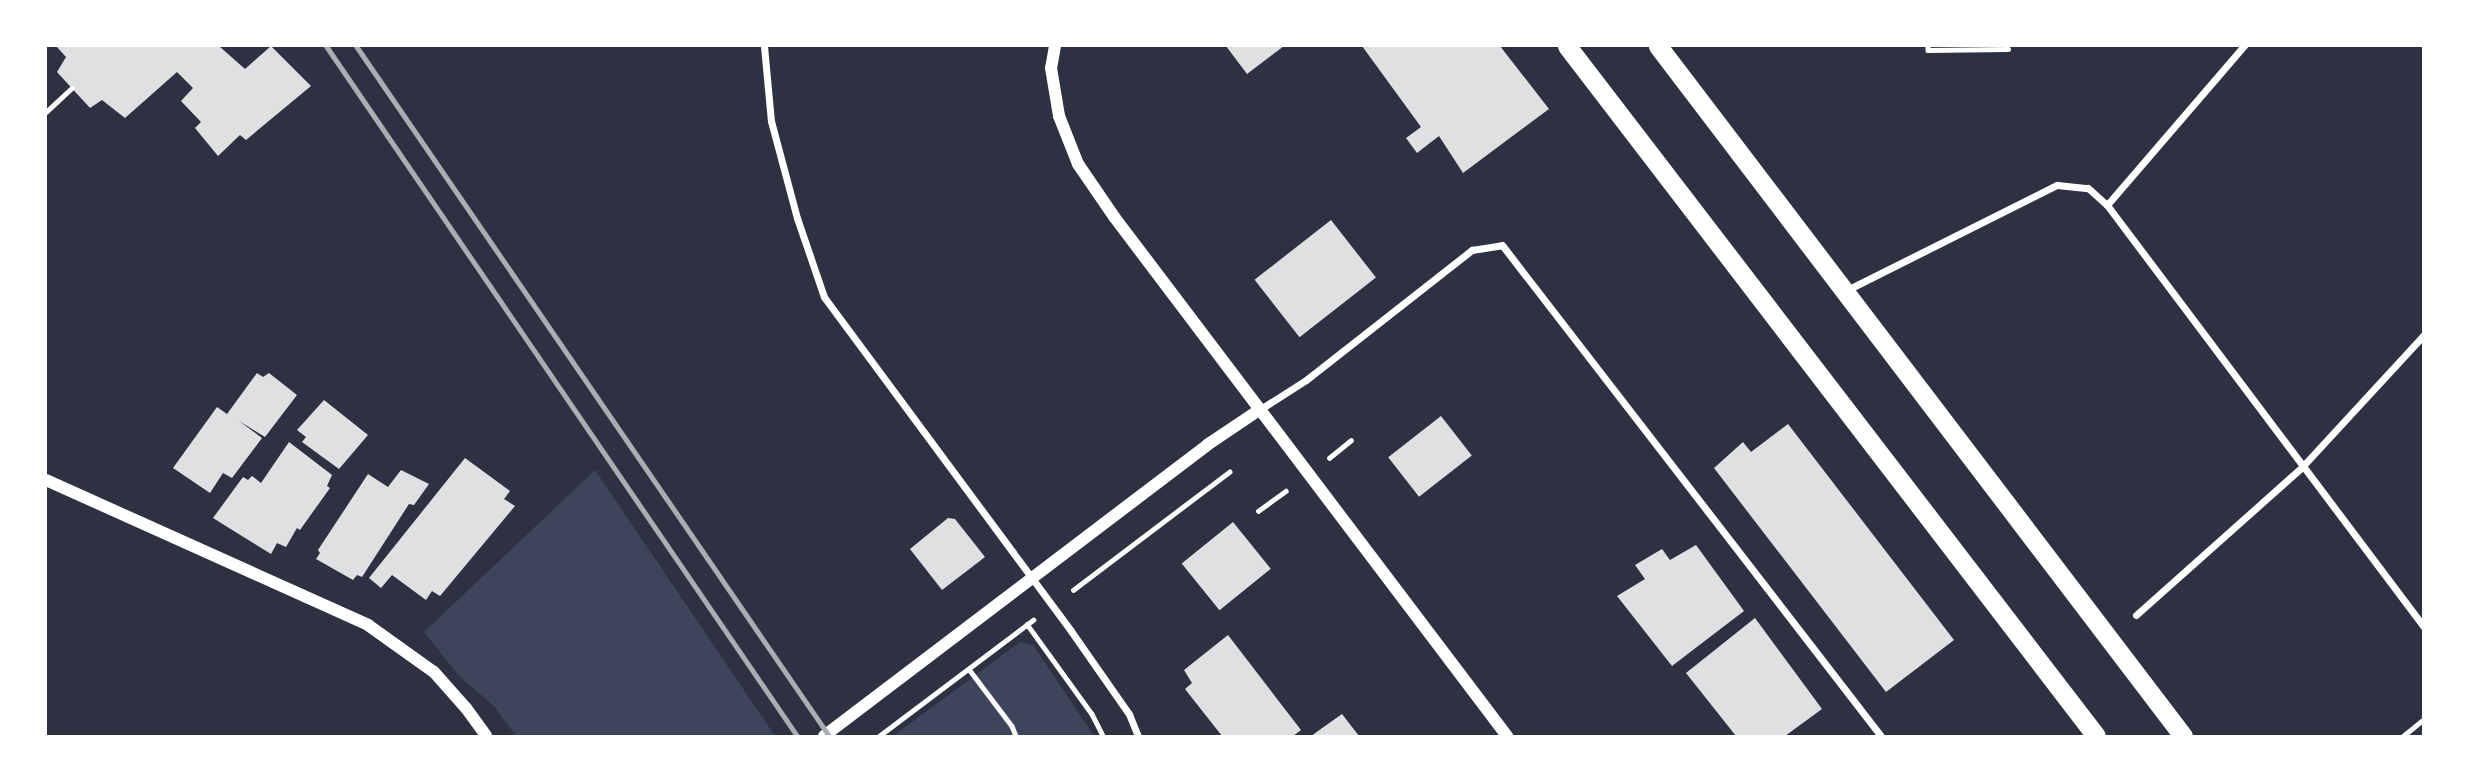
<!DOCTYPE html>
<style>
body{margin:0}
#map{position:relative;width:2469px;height:782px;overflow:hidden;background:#2d3142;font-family:"Roboto Serif",serif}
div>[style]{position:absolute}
.green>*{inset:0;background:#3c4559}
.building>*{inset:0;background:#e0e0e3;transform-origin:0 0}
.path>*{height:4.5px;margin:-2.25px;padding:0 2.25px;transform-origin:2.25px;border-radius:2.25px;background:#fff}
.minor>*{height:7px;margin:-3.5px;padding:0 3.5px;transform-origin:3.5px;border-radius:3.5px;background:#fff}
.tertiary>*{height:12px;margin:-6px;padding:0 6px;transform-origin:6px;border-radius:6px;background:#fff}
.trunk>*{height:19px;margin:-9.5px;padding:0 9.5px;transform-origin:9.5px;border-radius:9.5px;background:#fff}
.rail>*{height:5px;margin:-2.5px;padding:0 2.5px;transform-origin:2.5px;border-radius:2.5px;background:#abadb3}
span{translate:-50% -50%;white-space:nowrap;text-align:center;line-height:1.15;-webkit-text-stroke:5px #fff;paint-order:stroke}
.frame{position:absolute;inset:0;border:47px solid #fff;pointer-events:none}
</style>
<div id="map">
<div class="green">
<div style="clip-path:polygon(595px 470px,775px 736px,516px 736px,494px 706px,459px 676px,424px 632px)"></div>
<div style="clip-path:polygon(1020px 642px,1033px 645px,1094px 736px,893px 736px)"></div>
</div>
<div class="building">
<div style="clip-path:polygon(56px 46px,219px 46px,245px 69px,271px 46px,311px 86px,246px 140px,240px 135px,218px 156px,195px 128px,201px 122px,181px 101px,193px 88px,177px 72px,125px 118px,102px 100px,90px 108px,57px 72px,66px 57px)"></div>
<div style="clip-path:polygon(1226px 46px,1284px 46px,1247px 74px)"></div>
<div style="clip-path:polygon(1362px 46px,1500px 46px,1549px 109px,1463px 173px,1439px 136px,1417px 153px,1406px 138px,1421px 127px)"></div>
<div style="left:1331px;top:220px;width:73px;height:97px;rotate:52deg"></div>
<div style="clip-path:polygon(257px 373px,263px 377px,269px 373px,297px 395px,265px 437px,239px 421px,262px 438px,232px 478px,223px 473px,210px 493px,173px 468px,217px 407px,227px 414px)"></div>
<div style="clip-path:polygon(324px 400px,368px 435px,339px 469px,302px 442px,306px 437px,297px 430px)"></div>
<div style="left:1441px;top:416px;width:50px;height:67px;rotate:52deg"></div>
<div style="clip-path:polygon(1788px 424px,1954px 640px,1886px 692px,1714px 468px,1743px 442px,1751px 452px)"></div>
<div style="clip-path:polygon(289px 442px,332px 475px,327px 486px,330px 488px,300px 530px,297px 528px,286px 547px,277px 543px,271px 554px,213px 518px,243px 477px,248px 480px,252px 476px,261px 483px)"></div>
<div style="clip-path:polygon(465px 458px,510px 491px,504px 499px,515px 506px,440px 596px,432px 591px,426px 600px,392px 575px,381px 588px,369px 578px)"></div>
<div style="clip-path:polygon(401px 470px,429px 484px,414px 505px,409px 504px,362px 577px,357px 575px,353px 580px,316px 559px,320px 553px,318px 550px,368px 474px,388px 487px)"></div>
<div style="clip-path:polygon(948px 518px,955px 519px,985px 557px,942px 590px,910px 549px)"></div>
<div style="left:1233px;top:522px;width:60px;height:66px;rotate:51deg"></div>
<div style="clip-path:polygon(1696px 545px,1744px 611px,1672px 666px,1617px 596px,1645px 579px,1635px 565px,1662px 549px,1670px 560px)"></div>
<div style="clip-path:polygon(1755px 618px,1822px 709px,1785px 736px,1736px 736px,1686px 673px)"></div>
<div style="clip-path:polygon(1228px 635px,1301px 730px,1293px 736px,1222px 736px,1185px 689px,1192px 683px,1184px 670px)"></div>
<div style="clip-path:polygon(1342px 714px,1359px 736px,1311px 736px)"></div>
</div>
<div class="path">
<div style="left:1928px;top:46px;width:4px;rotate:90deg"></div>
<div style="left:1928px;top:50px;width:80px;rotate:-0.7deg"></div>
<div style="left:46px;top:112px;width:35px;rotate:-43deg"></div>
<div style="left:1329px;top:458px;width:28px;rotate:-39deg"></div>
<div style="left:1258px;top:511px;width:34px;rotate:-36deg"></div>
<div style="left:1073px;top:590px;width:196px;rotate:-37.1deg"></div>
<div style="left:1027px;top:624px;width:111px;rotate:54.2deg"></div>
<div style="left:1092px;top:714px;width:25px;rotate:63deg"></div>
<div style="left:969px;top:669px;width:71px;rotate:53deg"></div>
<div style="left:1012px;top:726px;width:11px;rotate:68deg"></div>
<div style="left:879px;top:736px;width:193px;rotate:-37deg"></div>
<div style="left:2403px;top:736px;width:27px;rotate:-39deg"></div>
</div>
<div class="minor">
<div style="left:764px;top:46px;width:75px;rotate:84.7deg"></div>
<div style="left:771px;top:121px;width:100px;rotate:75deg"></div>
<div style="left:797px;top:218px;width:83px;rotate:71.1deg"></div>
<div style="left:824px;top:297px;width:415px;rotate:53.5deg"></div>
<div style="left:1071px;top:631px;width:101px;rotate:55.1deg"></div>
<div style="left:1129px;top:714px;width:24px;rotate:68deg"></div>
<div style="left:2107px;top:205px;width:210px;rotate:-49.3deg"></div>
<div style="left:1845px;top:291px;width:237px;rotate:-26.6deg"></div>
<div style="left:2057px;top:185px;width:31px;rotate:6deg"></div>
<div style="left:2088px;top:188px;width:25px;rotate:42deg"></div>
<div style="left:2107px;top:205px;width:528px;rotate:53.09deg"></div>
<div style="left:1259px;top:410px;width:56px;rotate:-32.6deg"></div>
<div style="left:1306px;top:380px;width:211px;rotate:-38.1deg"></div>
<div style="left:1472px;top:250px;width:30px;rotate:-9deg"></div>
<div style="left:1502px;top:245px;width:620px;rotate:52.34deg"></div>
<div style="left:2136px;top:615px;width:222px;rotate:-41.7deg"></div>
<div style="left:2302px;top:467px;width:180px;rotate:-47.3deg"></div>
</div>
<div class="tertiary">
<div style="left:1055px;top:46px;width:22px;rotate:100deg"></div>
<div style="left:1051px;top:68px;width:49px;rotate:80.5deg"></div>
<div style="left:1059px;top:116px;width:52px;rotate:68.4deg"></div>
<div style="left:1078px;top:164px;width:65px;rotate:55.6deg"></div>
<div style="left:1115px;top:218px;width:650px;rotate:52.88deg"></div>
<div style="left:46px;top:480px;width:353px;rotate:24.2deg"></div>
<div style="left:368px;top:625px;width:81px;rotate:35.5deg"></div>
<div style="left:434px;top:672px;width:48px;rotate:48.4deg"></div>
<div style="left:466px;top:708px;width:34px;rotate:54deg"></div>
<div style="left:824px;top:736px;width:481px;rotate:-37.2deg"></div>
<div style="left:1207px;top:445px;width:63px;rotate:-33.9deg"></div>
</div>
<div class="trunk">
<div style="left:1567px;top:46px;width:869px;rotate:52.52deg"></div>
<div style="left:1658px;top:46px;width:867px;rotate:52.73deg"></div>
</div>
<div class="rail">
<div style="left:326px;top:46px;width:835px;rotate:55.68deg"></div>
<div style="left:356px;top:46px;width:837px;rotate:55.57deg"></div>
</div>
<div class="frame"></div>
</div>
